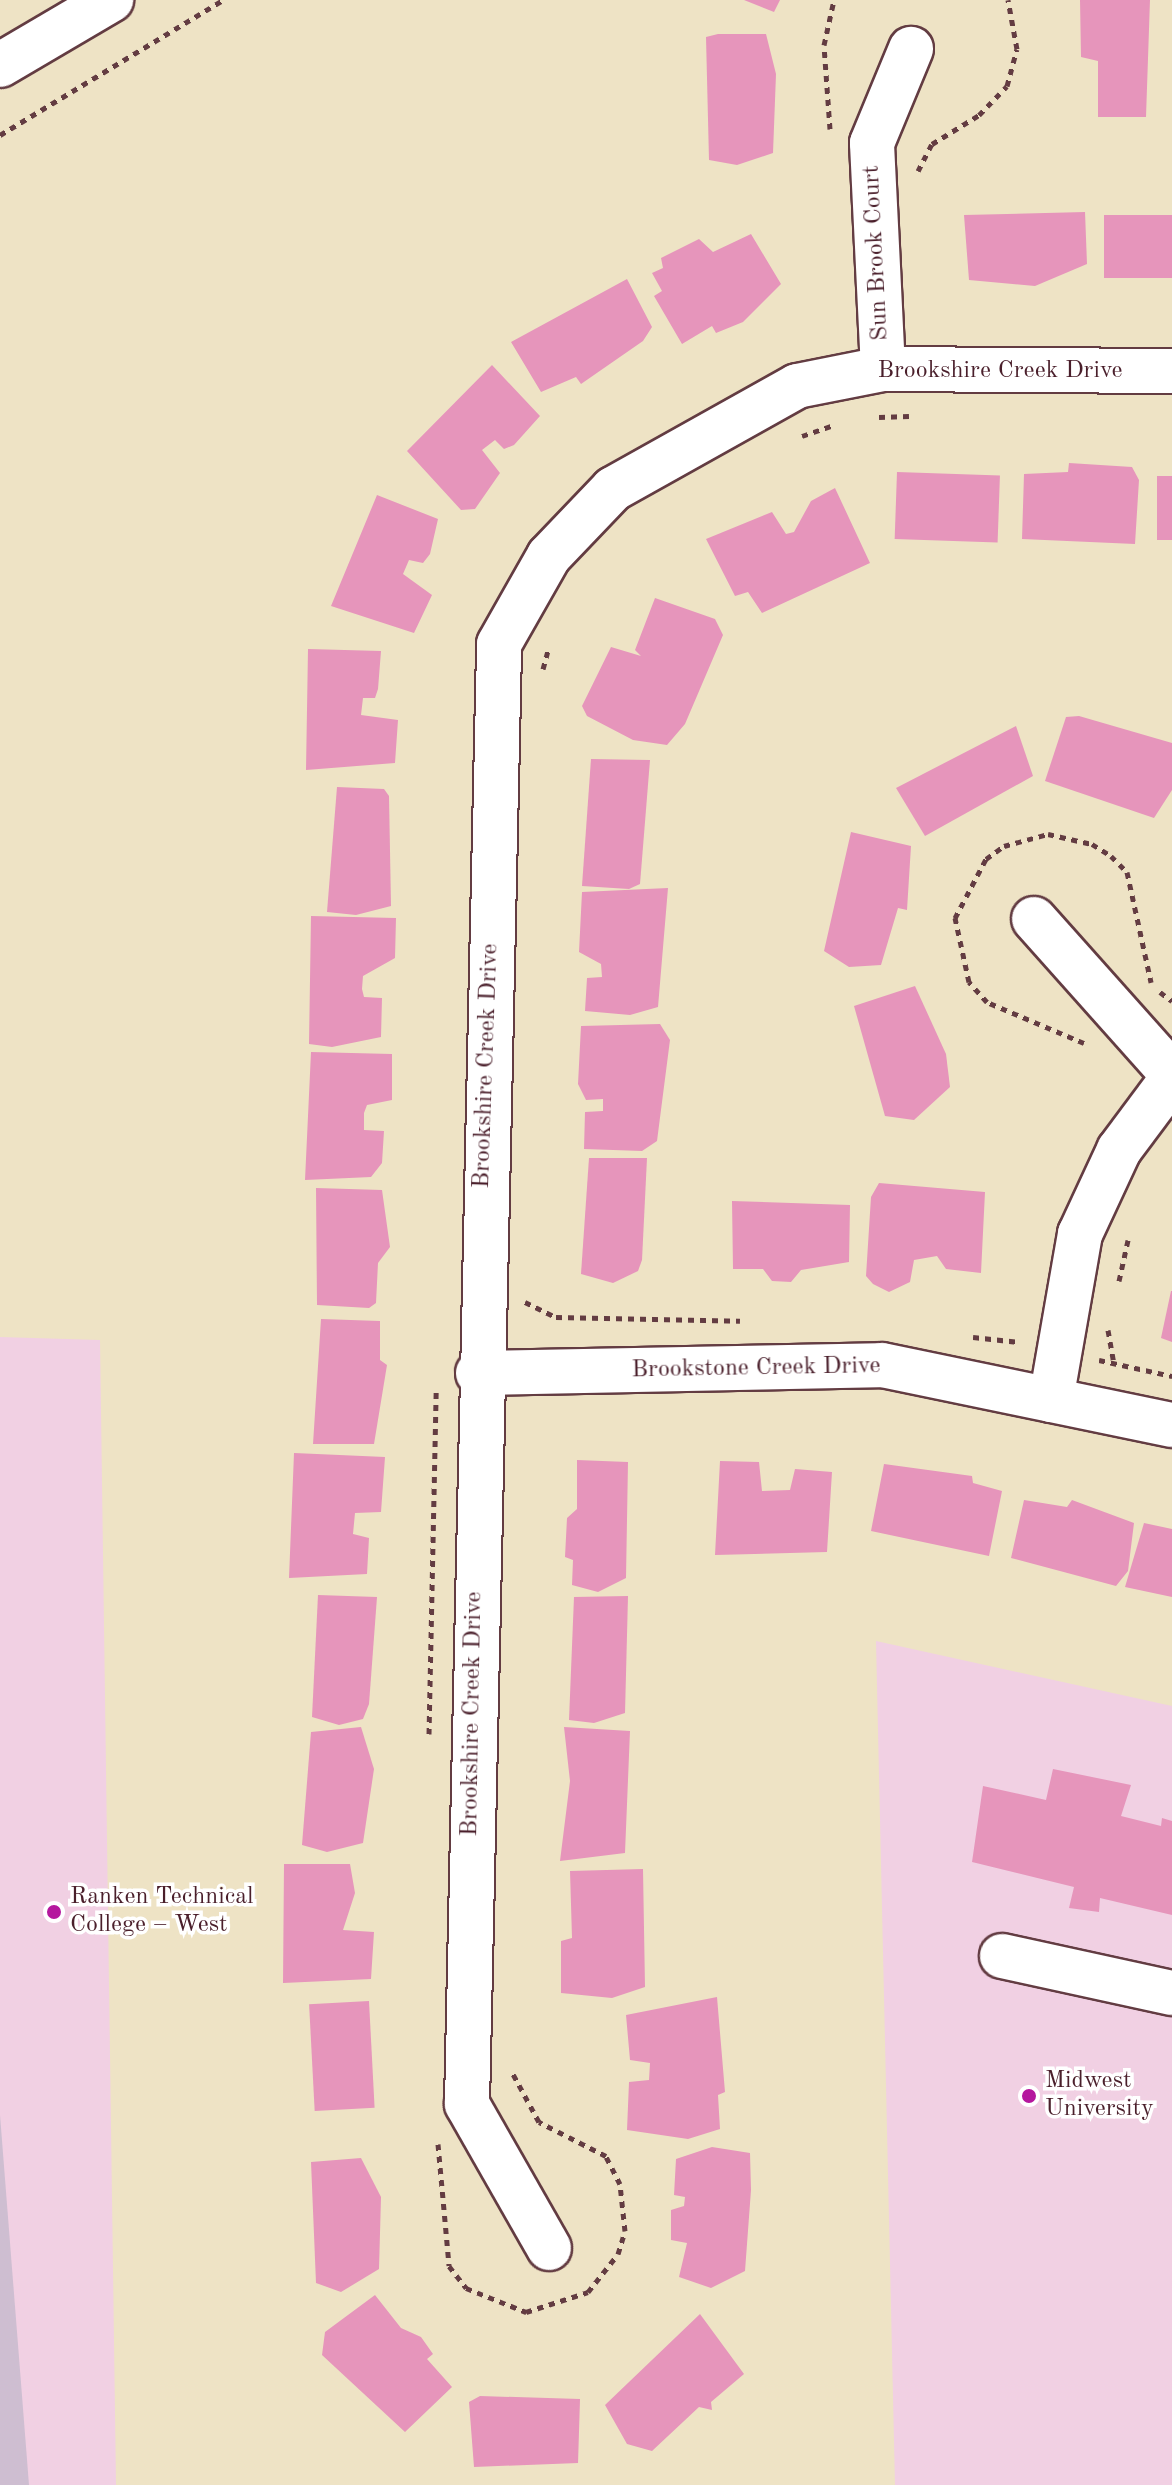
<!DOCTYPE html>
<meta charset="utf-8">
<style>
body{margin:0}
#map{position:relative;width:1172px;height:2485px;overflow:hidden;background:#eee3c5;font-family:"Old Standard TT",serif}
div>[style]{position:absolute}
.built>*{inset:0;background:#f1d0e3}
.industrial>*{inset:0;background:#cebed1}
.building>*{inset:0;background:#e695bb;transform-origin:0 0}
.path>*{height:5px;margin-top:-2.5px;transform-origin:0;background:repeating-linear-gradient(90deg,#633c42 0 6px,transparent 0 12px)}
.roads{filter:drop-shadow(2px 0 #633c42) drop-shadow(-2px 0 #633c42) drop-shadow(0 2px #633c42) drop-shadow(0 -2px #633c42)}
.minor>*{height:44px;margin:-22px;padding:0 22px;transform-origin:22px;border-radius:22px;background:#fff}
.dots>*{width:22px;height:22px;translate:-50% -50%;box-sizing:border-box;border:4px solid #fff;border-radius:50%}
span{translate:-50% -50%;white-space:nowrap;text-align:center;line-height:1.15;-webkit-text-stroke:7px #fff;paint-order:stroke}
.street-label{font-size:24px;color:#4a1f2b}
.poi-label{font-size:24px;color:#4a1f2b}
.left{translate:0 -50%;text-align:left}
</style>
<div id="map">
<div class="built">
<div style="clip-path:polygon(0 1337px,100px 1340px,116px 2485px,0 2485px)"></div>
<div style="clip-path:polygon(876px 1641px,1172px 1706px,1172px 2485px,895px 2485px)"></div>
</div>
<div class="industrial">
<div style="clip-path:polygon(0 2115px,29px 2485px,0 2485px)"></div>
</div>
<div class="building">
<div style="clip-path:polygon(744px 0,780px 0,774px 12px)"></div>
<div style="clip-path:polygon(1080px 0,1150px 0,1146px 117px,1098px 117px,1098px 61px,1081px 57px)"></div>
<div style="clip-path:polygon(718px 34px,766px 34px,776px 74px,773px 153px,737px 165px,709px 160px,706px 37px)"></div>
<div style="clip-path:polygon(1085px 212px,1087px 264px,1035px 286px,969px 280px,964px 215px)"></div>
<div style="left:1104px;top:215px;width:68px;height:63px"></div>
<div style="clip-path:polygon(751px 234px,781px 284px,743px 322px,716px 333px,712px 326px,682px 344px,654px 296px,662px 291px,652px 273px,663px 268px,661px 258px,699px 239px,713px 252px)"></div>
<div style="clip-path:polygon(627px 279px,652px 327px,643px 341px,581px 384px,576px 377px,541px 392px,511px 342px)"></div>
<div style="clip-path:polygon(492px 365px,540px 416px,514px 445px,504px 449px,495px 440px,482px 450px,500px 473px,475px 509px,461px 510px,407px 451px)"></div>
<div style="clip-path:polygon(1069px 463px,1132px 467px,1139px 480px,1135px 544px,1022px 539px,1024px 474px,1068px 472px)"></div>
<div style="left:897px;top:472px;width:103px;height:67px;rotate:2deg"></div>
<div style="left:1172px;top:476px;width:64px;height:15px;rotate:90deg"></div>
<div style="clip-path:polygon(835px 488px,870px 563px,762px 613px,748px 592px,735px 596px,706px 539px,772px 512px,786px 534px,794px 532px,811px 501px)"></div>
<div style="clip-path:polygon(377px 495px,438px 519px,430px 554px,423px 563px,409px 560px,403px 574px,432px 595px,414px 633px,331px 606px)"></div>
<div style="clip-path:polygon(655px 598px,715px 619px,723px 635px,685px 724px,667px 745px,633px 740px,587px 716px,582px 706px,611px 647px,641px 656px,635px 650px)"></div>
<div style="clip-path:polygon(308px 649px,381px 651px,378px 689px,375px 698px,363px 698px,361px 715px,398px 720px,395px 763px,306px 770px)"></div>
<div style="clip-path:polygon(1079px 716px,1172px 743px,1172px 790px,1154px 818px,1045px 781px,1066px 717px)"></div>
<div style="clip-path:polygon(1016px 726px,1033px 776px,925px 836px,896px 788px)"></div>
<div style="clip-path:polygon(591px 759px,650px 760px,640px 884px,629px 889px,582px 886px)"></div>
<div style="clip-path:polygon(337px 787px,384px 789px,389px 796px,391px 906px,356px 915px,327px 912px)"></div>
<div style="clip-path:polygon(851px 832px,911px 846px,907px 910px,898px 908px,881px 965px,849px 967px,824px 951px)"></div>
<div style="clip-path:polygon(668px 888px,658px 1007px,630px 1015px,585px 1011px,587px 978px,602px 977px,601px 964px,579px 952px,582px 892px)"></div>
<div style="clip-path:polygon(311px 916px,396px 918px,395px 958px,363px 976px,362px 989px,364px 997px,382px 998px,381px 1037px,332px 1047px,309px 1044px)"></div>
<div style="clip-path:polygon(915px 986px,946px 1054px,950px 1087px,914px 1120px,885px 1116px,854px 1006px)"></div>
<div style="clip-path:polygon(660px 1024px,670px 1040px,657px 1141px,642px 1151px,584px 1149px,585px 1112px,603px 1111px,603px 1099px,586px 1100px,578px 1084px,581px 1026px)"></div>
<div style="clip-path:polygon(311px 1052px,392px 1054px,392px 1100px,367px 1105px,364px 1113px,364px 1130px,384px 1131px,382px 1163px,371px 1177px,305px 1180px)"></div>
<div style="clip-path:polygon(589px 1158px,647px 1158px,642px 1260px,638px 1271px,613px 1283px,581px 1274px)"></div>
<div style="clip-path:polygon(879px 1183px,985px 1192px,981px 1273px,946px 1269px,937px 1256px,914px 1260px,910px 1282px,889px 1292px,873px 1284px,866px 1276px,871px 1197px)"></div>
<div style="clip-path:polygon(316px 1188px,382px 1190px,390px 1247px,378px 1263px,376px 1303px,369px 1308px,317px 1305px)"></div>
<div style="clip-path:polygon(732px 1201px,850px 1205px,849px 1262px,801px 1270px,791px 1282px,772px 1281px,763px 1269px,733px 1269px)"></div>
<div style="clip-path:polygon(1171px 1291px,1172px 1291px,1172px 1342px,1161px 1338px)"></div>
<div style="clip-path:polygon(321px 1319px,380px 1321px,380px 1360px,387px 1365px,374px 1444px,313px 1444px)"></div>
<div style="clip-path:polygon(294px 1453px,385px 1457px,381px 1512px,355px 1513px,353px 1534px,369px 1538px,367px 1574px,289px 1578px)"></div>
<div style="clip-path:polygon(577px 1460px,628px 1462px,626px 1578px,598px 1592px,572px 1585px,573px 1560px,565px 1557px,567px 1518px,577px 1509px)"></div>
<div style="clip-path:polygon(720px 1461px,759px 1462px,762px 1491px,790px 1490px,795px 1469px,832px 1472px,827px 1552px,715px 1555px)"></div>
<div style="clip-path:polygon(884px 1464px,972px 1476px,973px 1483px,1002px 1491px,989px 1556px,871px 1531px)"></div>
<div style="clip-path:polygon(1024px 1500px,1067px 1507px,1072px 1500px,1134px 1523px,1128px 1571px,1116px 1586px,1011px 1558px)"></div>
<div style="clip-path:polygon(1144px 1523px,1172px 1529px,1172px 1597px,1125px 1587px)"></div>
<div style="clip-path:polygon(318px 1595px,377px 1597px,369px 1704px,363px 1719px,339px 1725px,312px 1717px)"></div>
<div style="clip-path:polygon(628px 1596px,625px 1713px,594px 1723px,569px 1720px,574px 1597px)"></div>
<div style="clip-path:polygon(361px 1727px,374px 1769px,363px 1843px,327px 1852px,302px 1845px,311px 1732px)"></div>
<div style="clip-path:polygon(564px 1727px,630px 1731px,625px 1853px,560px 1861px,570px 1781px)"></div>
<div style="clip-path:polygon(1053px 1769px,1131px 1785px,1121px 1816px,1161px 1826px,1162px 1818px,1172px 1821px,1172px 1915px,1100px 1898px,1099px 1912px,1069px 1908px,1074px 1887px,972px 1862px,983px 1786px,1046px 1800px)"></div>
<div style="clip-path:polygon(284px 1864px,350px 1864px,355px 1893px,343px 1930px,374px 1932px,371px 1979px,283px 1983px)"></div>
<div style="clip-path:polygon(643px 1869px,645px 1987px,612px 1998px,561px 1993px,561px 1941px,572px 1938px,570px 1871px)"></div>
<div style="clip-path:polygon(717px 1997px,725px 2092px,718px 2095px,720px 2129px,688px 2139px,627px 2130px,629px 2082px,649px 2080px,650px 2063px,630px 2060px,626px 2015px)"></div>
<div style="left:369px;top:2001px;width:107px;height:60px;rotate:87deg"></div>
<div style="clip-path:polygon(712px 2147px,750px 2153px,751px 2190px,745px 2271px,711px 2288px,679px 2277px,687px 2243px,671px 2240px,671px 2210px,684px 2206px,685px 2197px,674px 2195px,676px 2159px)"></div>
<div style="clip-path:polygon(361px 2158px,381px 2197px,379px 2269px,341px 2292px,316px 2283px,311px 2162px)"></div>
<div style="clip-path:polygon(375px 2295px,401px 2328px,421px 2337px,433px 2354px,427px 2359px,452px 2387px,405px 2432px,322px 2355px,325px 2332px)"></div>
<div style="clip-path:polygon(700px 2314px,744px 2374px,711px 2402px,712px 2410px,699px 2407px,652px 2451px,627px 2444px,605px 2405px)"></div>
<div style="clip-path:polygon(480px 2396px,580px 2399px,578px 2463px,474px 2467px,469px 2402px)"></div>
</div>
<div class="path">
<div style="left:830px;top:129px;width:84px;rotate:-94.1deg"></div>
<div style="left:824px;top:45px;width:46px;rotate:-77.5deg"></div>
<div style="left:0;top:135px;width:261px;rotate:-31.2deg"></div>
<div style="left:918px;top:171px;width:30px;rotate:-63deg"></div>
<div style="left:932px;top:144px;width:55px;rotate:-31.7deg"></div>
<div style="left:979px;top:115px;width:40px;rotate:-46deg"></div>
<div style="left:1007px;top:86px;width:38px;rotate:-75deg"></div>
<div style="left:1017px;top:49px;width:50px;rotate:-100.4deg"></div>
<div style="left:879px;top:417px;width:30px;rotate:-2deg"></div>
<div style="left:802px;top:436px;width:31px;rotate:-19deg"></div>
<div style="left:543px;top:669px;width:23px;rotate:-75deg"></div>
<div style="left:1160px;top:992px;width:15px;rotate:37deg"></div>
<div style="left:1084px;top:1043px;width:105px;rotate:-157.1deg"></div>
<div style="left:987px;top:1002px;width:27px;rotate:-132deg"></div>
<div style="left:969px;top:982px;width:66px;rotate:-102.3deg"></div>
<div style="left:955px;top:918px;width:67px;rotate:-62.3deg"></div>
<div style="left:986px;top:859px;width:22px;rotate:-36deg"></div>
<div style="left:1004px;top:846px;width:46px;rotate:-15.3deg"></div>
<div style="left:1048px;top:834px;width:45px;rotate:12.8deg"></div>
<div style="left:1092px;top:844px;width:22px;rotate:32deg"></div>
<div style="left:1111px;top:856px;width:23px;rotate:45deg"></div>
<div style="left:1127px;top:872px;width:113px;rotate:77.7deg"></div>
<div style="left:1119px;top:1281px;width:42px;rotate:-77.6deg"></div>
<div style="left:525px;top:1302px;width:34px;rotate:26deg"></div>
<div style="left:556px;top:1317px;width:184px;rotate:1.2deg"></div>
<div style="left:1108px;top:1330px;width:34px;rotate:80deg"></div>
<div style="left:973px;top:1337px;width:46px;rotate:6.2deg"></div>
<div style="left:1099px;top:1360px;width:75px;rotate:12.4deg"></div>
<div style="left:429px;top:1734px;width:346px;rotate:-88.8deg"></div>
<div style="left:438px;top:2144px;width:122px;rotate:84.8deg"></div>
<div style="left:449px;top:2266px;width:28px;rotate:52deg"></div>
<div style="left:466px;top:2288px;width:65px;rotate:21.8deg"></div>
<div style="left:526px;top:2312px;width:65px;rotate:-17.9deg"></div>
<div style="left:588px;top:2292px;width:48px;rotate:-51.7deg"></div>
<div style="left:618px;top:2254px;width:24px;rotate:-73deg"></div>
<div style="left:625px;top:2231px;width:47px;rotate:-96.1deg"></div>
<div style="left:620px;top:2184px;width:31px;rotate:-117deg"></div>
<div style="left:606px;top:2156px;width:75px;rotate:-153.1deg"></div>
<div style="left:539px;top:2122px;width:55px;rotate:-118.4deg"></div>
</div>
<div class="roads">
<div class="minor">
<div style="left:0;top:65px;width:129px;rotate:-30.4deg"></div>
<div style="left:883px;top:369px;width:226px;rotate:-92.8deg"></div>
<div style="left:872px;top:143px;width:102px;rotate:-67.5deg"></div>
<div style="left:1034px;top:919px;width:208px;rotate:48.3deg"></div>
<div style="left:478px;top:1373px;width:404px;rotate:-1.1deg"></div>
<div style="left:882px;top:1365px;width:296px;rotate:11.7deg"></div>
<div style="left:1051px;top:1400px;width:169px;rotate:-80.1deg"></div>
<div style="left:1080px;top:1234px;width:93px;rotate:-65.1deg"></div>
<div style="left:1119px;top:1150px;width:89px;rotate:-53.3deg"></div>
<div style="left:1002px;top:1956px;width:174px;rotate:12.3deg"></div>
<div style="left:549px;top:2248px;width:166px;rotate:-119.7deg"></div>
<div style="left:467px;top:2104px;width:1460px;rotate:-88.74deg"></div>
<div style="left:499px;top:644px;width:101px;rotate:-60.4deg"></div>
<div style="left:549px;top:556px;width:93px;rotate:-46.3deg"></div>
<div style="left:613px;top:489px;width:211px;rotate:-29.2deg"></div>
<div style="left:797px;top:386px;width:88px;rotate:-11.2deg"></div>
<div style="left:883px;top:369px;width:289px;rotate:0.4deg"></div>
</div>
</div>
<div class="dots">
<div style="left:54px;top:1912px;background:#b5179e"></div>
<div style="left:1029px;top:2096px;background:#b5179e"></div>
</div>
<div class="street-label">
<span style="left:877px;top:253px;rotate:-93deg">Sun Brook Court</span>
<span style="left:1000px;top:372px">Brookshire Creek Drive</span>
<span style="left:487px;top:1066px;rotate:-88deg">Brookshire Creek Drive</span>
<span style="left:756px;top:1369px;rotate:-1deg">Brookstone Creek Drive</span>
<span style="left:473px;top:1714px;rotate:-89deg">Brookshire Creek Drive</span>
</div>
<div class="poi-label">
<span class="left" style="left:70px;top:1912px">Ranken Technical<br>College – West</span>
<span class="left" style="left:1045px;top:2096px">Midwest<br>University</span>
</div>
</div>
